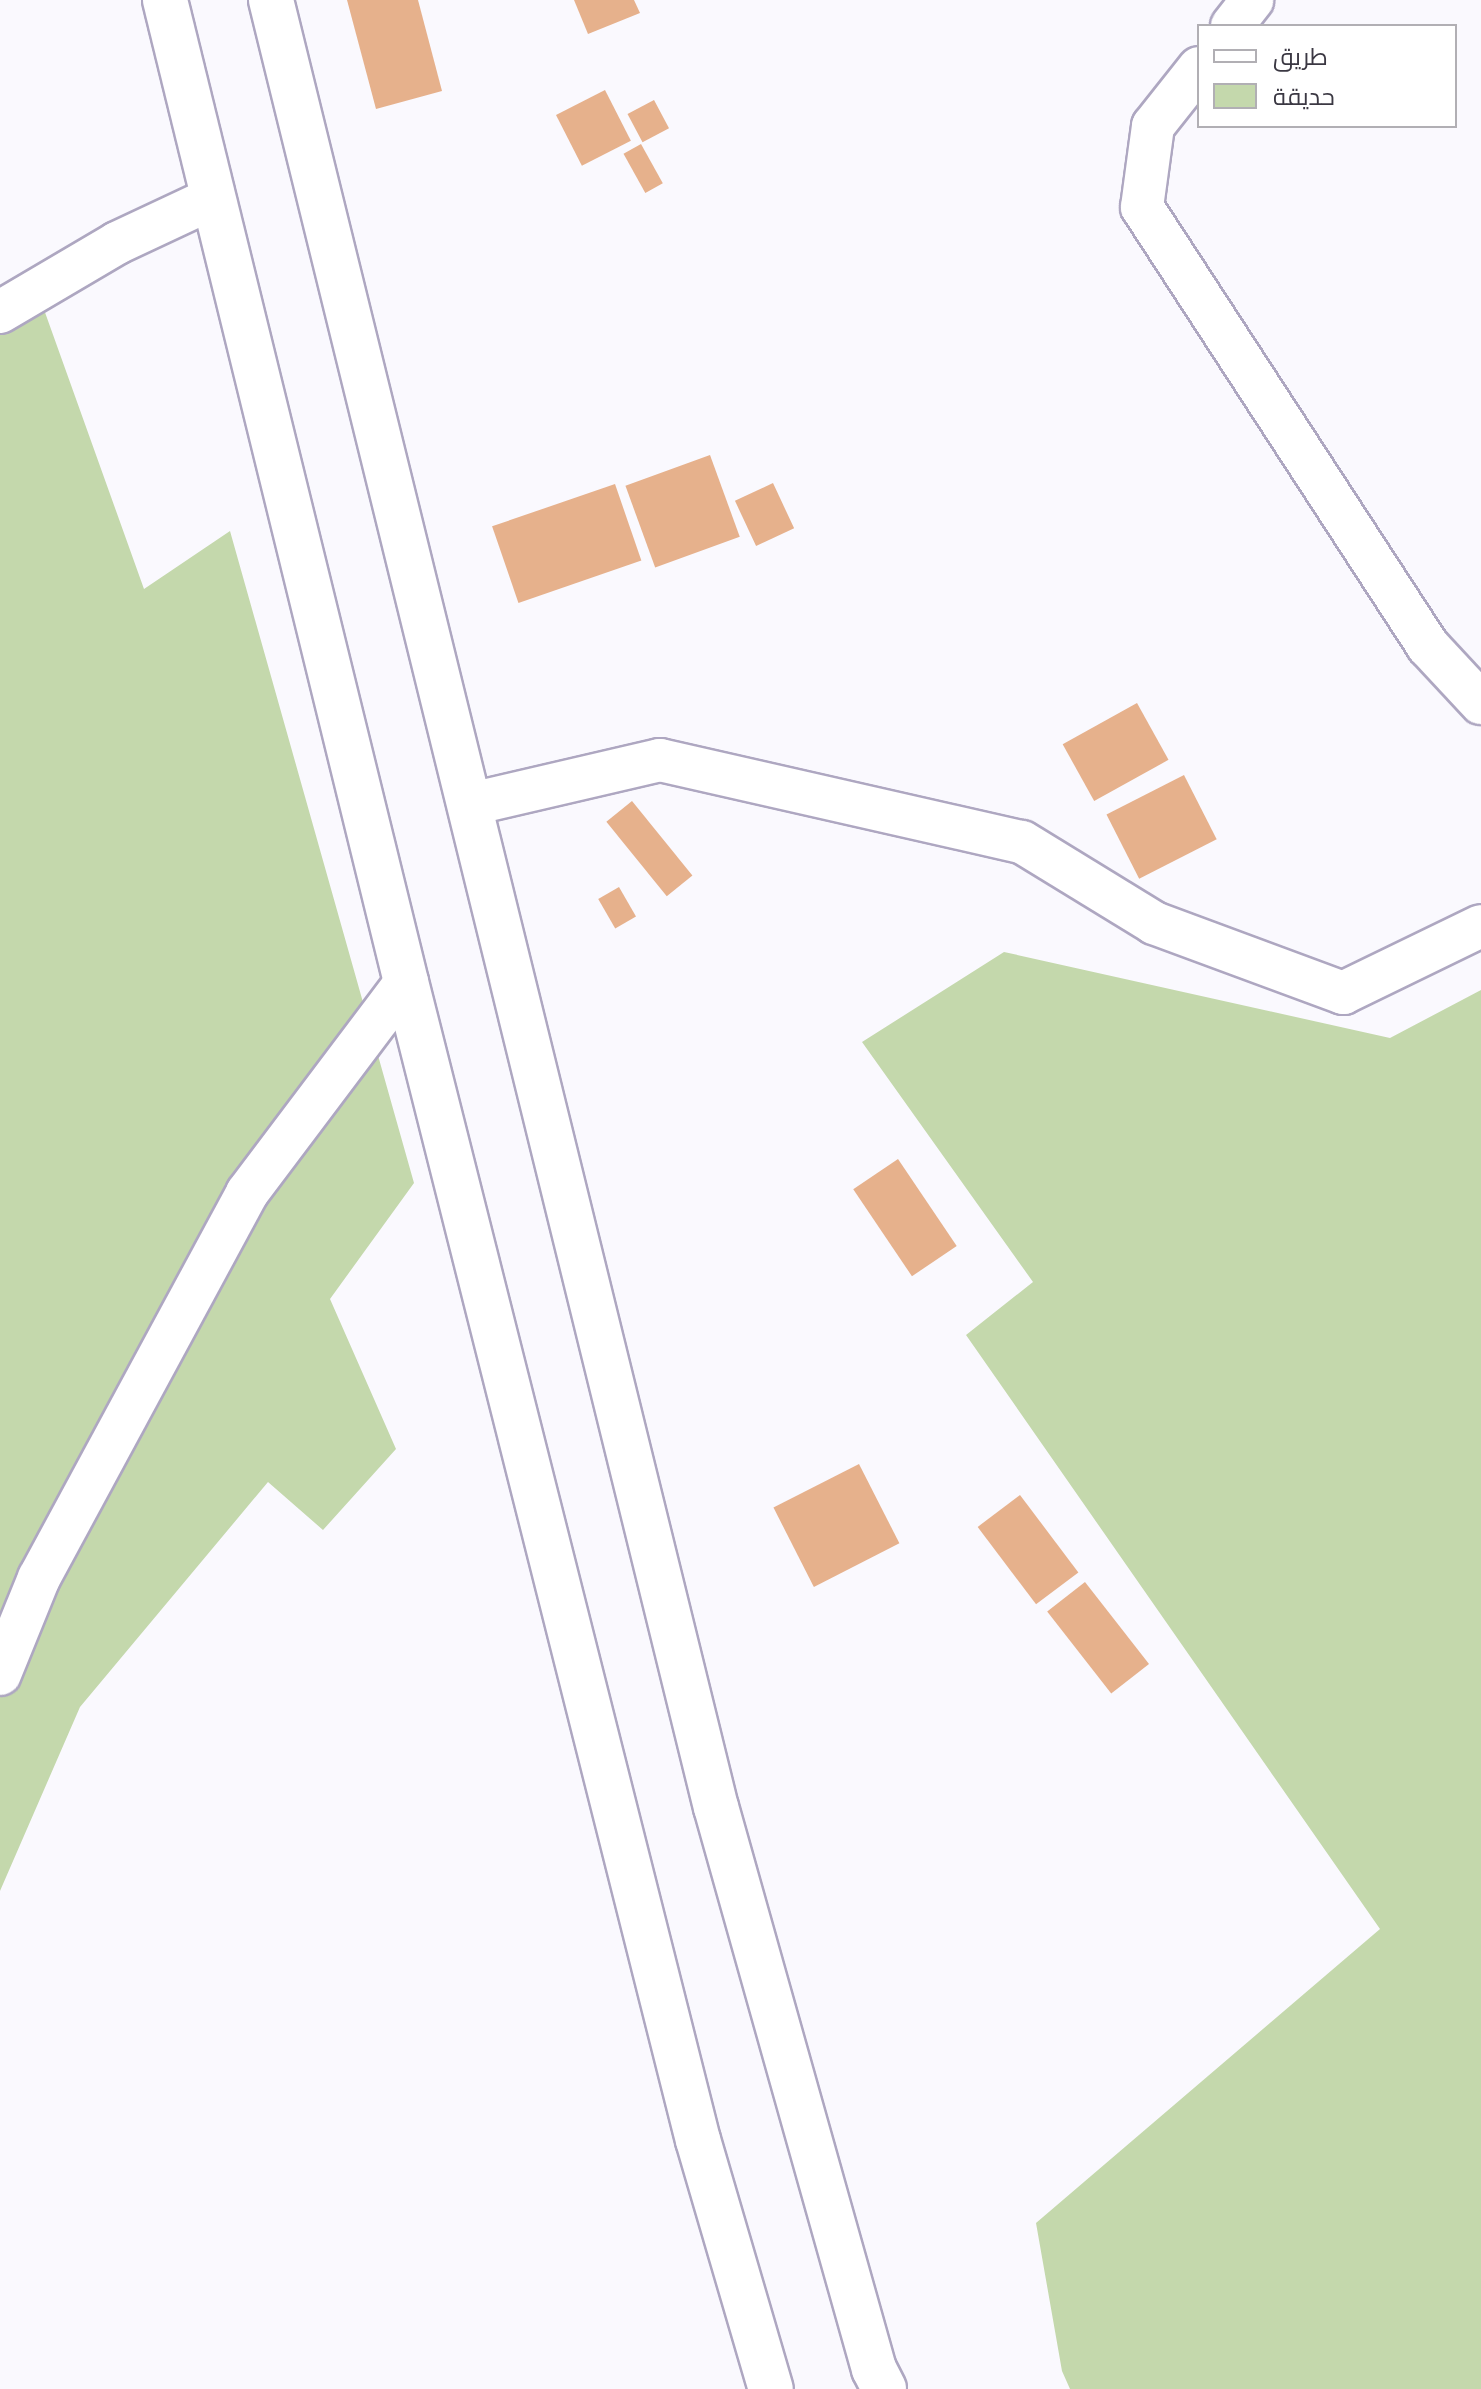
<!DOCTYPE html>
<meta charset="utf-8">
<style>
body{margin:0}
#map{position:relative;width:1481px;height:2389px;overflow:hidden;background:#faf9fe;font-family:Raleway,Cairo,sans-serif}
div>[style]{position:absolute}
.green>*{inset:0;background:#c4d8ac}
.building>*{inset:0;background:#e6b18c;transform-origin:0 0}
.roads{filter:drop-shadow(2px 0 #aea7c1) drop-shadow(-2px 0 #aea7c1) drop-shadow(0 2px #aea7c1) drop-shadow(0 -2px #aea7c1)}
.street>*{height:42px;margin:-21px;padding:0 21px;transform-origin:21px;border-radius:21px;background:#fff}
.secondary>*{height:44px;margin:-22px;padding:0 22px;transform-origin:22px;border-radius:22px;background:#fff}
span{translate:-50% -50%;white-space:nowrap;text-align:center;line-height:1.15;-webkit-text-stroke:6px #fff;paint-order:stroke}
.legend{position:absolute;left:1197px;top:24px;width:260px;height:104px;box-sizing:border-box;background:#fff;border:2px solid #b1afb4;margin:0;padding:10px 14px;list-style:none;font-size:24px;color:#3b3843}
.legend li{display:flex;align-items:center;gap:16px;height:40px}
.legend b{width:40px;border:2px solid #b1afb4}
</style>
<div id="map">
<div class="green">
<div style="clip-path:polygon(37px 290px,144px 589px,230px 531px,414px 1183px,330px 1299px,396px 1449px,323px 1530px,268px 1482px,80px 1707px,0 1891px,0 311px)"></div>
<div style="clip-path:polygon(1004px 952px,1390px 1038px,1481px 990px,1481px 2389px,1070px 2389px,1062px 2371px,1036px 2223px,1380px 1929px,966px 1335px,1033px 1282px,862px 1042px)"></div>
</div>
<div class="building">
<div style="clip-path:polygon(347px 0,418px 0,442px 91px,376px 109px)"></div>
<div style="clip-path:polygon(574px 0,634px 0,640px 13px,588px 34px)"></div>
<div style="left:605px;top:90px;width:57px;height:55px;rotate:63deg"></div>
<div style="left:654px;top:100px;width:32px;height:30px;rotate:62deg"></div>
<div style="left:641px;top:144px;width:45px;height:20px;rotate:61deg"></div>
<div style="left:710px;top:455px;width:87px;height:90px;rotate:70deg"></div>
<div style="left:773px;top:483px;width:50px;height:42px;rotate:65deg"></div>
<div style="left:615px;top:484px;width:81px;height:130px;rotate:71deg"></div>
<div style="left:1137px;top:703px;width:65px;height:85px;rotate:61deg"></div>
<div style="left:1184px;top:775px;width:72px;height:87px;rotate:63deg"></div>
<div style="left:632px;top:801px;width:96px;height:33px;rotate:51deg"></div>
<div style="left:619px;top:887px;width:34px;height:24px;rotate:60deg"></div>
<div style="left:898px;top:1159px;width:105px;height:54px;rotate:56deg"></div>
<div style="left:859px;top:1464px;width:89px;height:96px;rotate:63deg"></div>
<div style="left:1020px;top:1495px;width:97px;height:53px;rotate:53deg"></div>
<div style="left:1085px;top:1582px;width:104px;height:48px;rotate:52deg"></div>
</div>
<div class="roads">
<div class="street">
<div style="left:1232px;top:26px;width:33px;rotate:-52deg"></div>
<div style="left:1199px;top:68px;width:74px;rotate:128.4deg"></div>
<div style="left:1153px;top:126px;width:82px;rotate:97.7deg"></div>
<div style="left:1142px;top:207px;width:524px;rotate:56.92deg"></div>
<div style="left:1428px;top:646px;width:78px;rotate:47.1deg"></div>
<div style="left:0;top:312px;width:136px;rotate:-30.5deg"></div>
<div style="left:117px;top:243px;width:106px;rotate:-25.1deg"></div>
<div style="left:471px;top:804px;width:194px;rotate:-13.1deg"></div>
<div style="left:660px;top:760px;width:371px;rotate:12.8deg"></div>
<div style="left:1022px;top:842px;width:155px;rotate:31.5deg"></div>
<div style="left:1154px;top:923px;width:202px;rotate:20.3deg"></div>
<div style="left:1343px;top:993px;width:153px;rotate:-25.9deg"></div>
<div style="left:0;top:1674px;width:104px;rotate:-67.9deg"></div>
<div style="left:39px;top:1578px;width:438px;rotate:-61.6deg"></div>
<div style="left:247px;top:1193px;width:264px;rotate:-53deg"></div>
</div>
<div class="secondary">
<div style="left:165px;top:0;width:1011px;rotate:76.21deg"></div>
<div style="left:406px;top:982px;width:1194px;rotate:75.85deg"></div>
<div style="left:698px;top:2140px;width:259px;rotate:73.7deg"></div>
<div style="left:271px;top:0;width:1861px;rotate:76.17deg"></div>
<div style="left:716px;top:1807px;width:584px;rotate:74.3deg"></div>
<div style="left:874px;top:2369px;width:22px;rotate:63deg"></div>
</div>
</div>
<ul class="legend">
<li><b style="height:10px;background:#fff"></b>طريق</li>
<li><b style="height:22px;background:#c4d8ac"></b>حديقة</li>
</ul>
</div>
